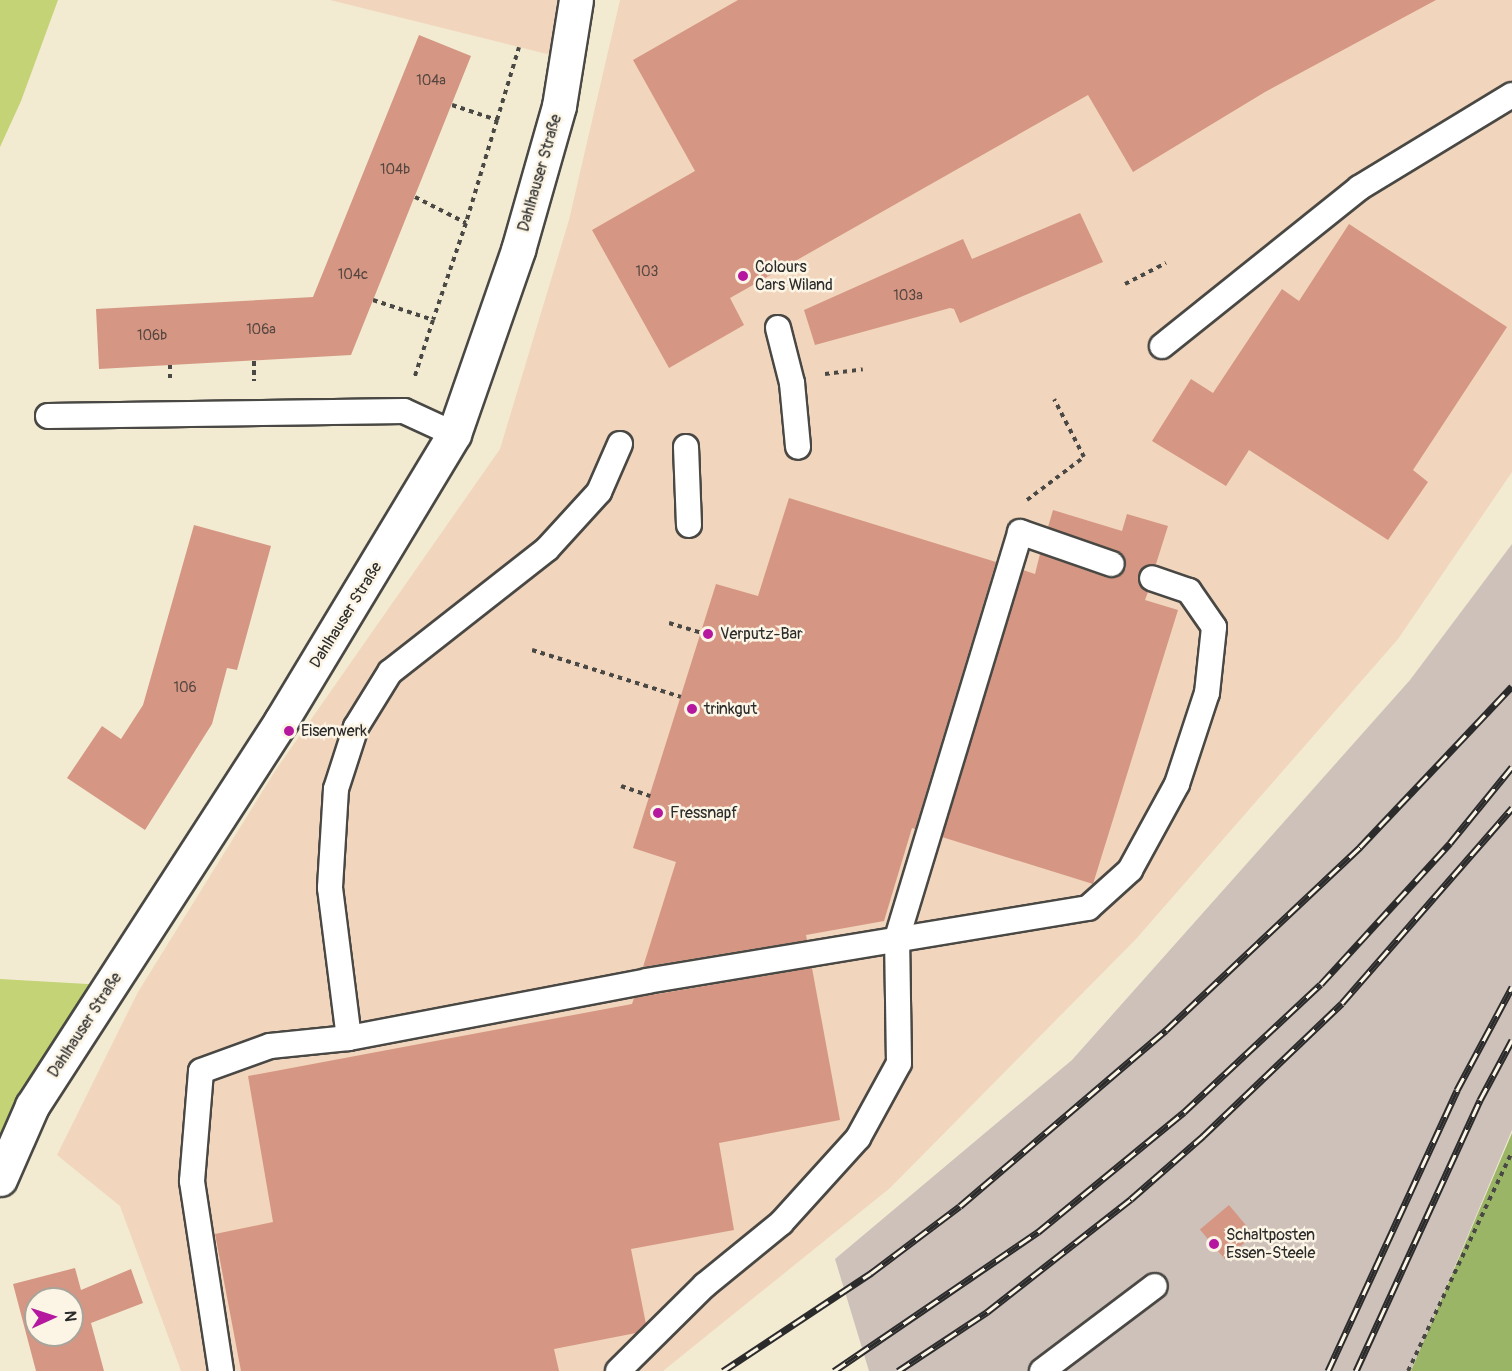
<!DOCTYPE html>
<meta charset="utf-8">
<style>
body{margin:0}
#map{position:relative;width:1512px;height:1371px;overflow:hidden;background:#f2ebd2;font-family:Pangolin,sans-serif}
div>[style]{position:absolute}
.built>*{inset:0;background:#f1d5bd}
.industrial>*{inset:0;background:#cec1ba}
.green>*{inset:0;background:#c3d375}
.forest>*{inset:0;background:#9ab566}
.building>*{inset:0;background:#d59783;transform-origin:0 0}
.path>*{height:4px;margin-top:-2px;transform-origin:0;background:repeating-linear-gradient(90deg,#494844 0 4.5px,transparent 0 9px)}
.roads{filter:drop-shadow(2px 0 #494844) drop-shadow(-2px 0 #494844) drop-shadow(0 2px #494844) drop-shadow(0 -2px #494844)}
.service>*{height:24px;margin:-12px;padding:0 12px;transform-origin:12px;border-radius:12px;background:#fff}
.tertiary>*{height:33px;margin:-16.5px;padding:0 16.5px;transform-origin:16.5px;border-radius:16.5px;background:#fff}
.rail>*{height:7px;margin-top:-3.5px;transform-origin:0;background:repeating-linear-gradient(90deg,#fcf5e5 0 14px,#2b2b2b 0 28px);box-sizing:border-box;border-block:2px solid #2b2b2b}
.dots>*{width:16px;height:16px;translate:-50% -50%;box-sizing:border-box;border:3px solid #fcf5e5;border-radius:50%}
span{translate:-50% -50%;white-space:nowrap;text-align:center;line-height:1.15;-webkit-text-stroke:5px #fcf5e5;paint-order:stroke}
.number-label{font-size:14px;color:#564641}
.number-label span{-webkit-text-stroke-width:0}
.street-label{font-size:16px;color:#2b2b2b}
.poi-label{font-size:16px;color:#2b2b2b}
.left{translate:0 -50%;text-align:left}
.north{position:absolute;left:24px;top:1287px;width:60px;height:60px;box-sizing:border-box;background:#fcf5e5;border:2px solid #a8a49b;border-radius:50%;rotate:87deg;font-size:16px;font-weight:700;line-height:24px;text-align:center;color:#2b2b2b}
.north::after{content:'';display:block;margin:auto;width:21px;height:27px;background:#b5179e;clip-path:polygon(50% 0,100% 100%,50% 72%,0 100%)}
</style>
<div id="map">
<div class="built">
<div style="clip-path:polygon(330px 0,571px 0,559px 57px)"></div>
<div style="clip-path:polygon(620px 0,1512px 0,1512px 472px,1398px 639px,1136px 939px,890px 1188px,663px 1371px,181px 1371px,120px 1206px,57px 1155px,138px 992px,275px 771px,500px 449px,569px 220px)"></div>
</div>
<div class="industrial">
<div style="clip-path:polygon(1512px 544px,1512px 1130px,1411px 1371px,869px 1371px,835px 1259px,1072px 1060px,1410px 680px)"></div>
</div>
<div class="green">
<div style="clip-path:polygon(0 0,58px 0,21px 101px,0 147px)"></div>
<div style="clip-path:polygon(0 979px,105px 985px,0 1141px)"></div>
</div>
<div class="forest">
<div style="clip-path:polygon(1512px 1133px,1512px 1371px,1411px 1371px)"></div>
</div>
<div class="building">
<div style="clip-path:polygon(738px 0,1436px 0,1265px 92px,1133px 172px,1088px 95px,730px 298px,744px 325px,669px 368px,592px 230px,695px 171px,633px 60px)"></div>
<div style="clip-path:polygon(419px 35px,471px 56px,351px 355px,99px 369px,96px 309px,313px 297px)"></div>
<div style="clip-path:polygon(1080px 213px,1103px 262px,960px 323px,954px 309px,950px 308px,815px 345px,804px 310px,963px 239px,972px 259px)"></div>
<div style="clip-path:polygon(1349px 224px,1507px 327px,1413px 470px,1428px 482px,1388px 540px,1249px 450px,1226px 486px,1152px 441px,1191px 379px,1213px 393px,1282px 289px,1299px 301px)"></div>
<div style="clip-path:polygon(789px 498px,996px 562px,915px 829px,912px 828px,884px 921px,806px 935px,807px 940px,643px 967px,676px 862px,633px 848px,716px 584px,758px 596px)"></div>
<div style="clip-path:polygon(1053px 510px,1122px 531px,1127px 514px,1168px 526px,1156px 564px,1143px 567px,1138px 580px,1148px 592px,1145px 600px,1178px 610px,1093px 884px,942px 837px,1023px 570px,1035px 574px,1040px 554px,1108px 578px,1121px 575px,1126px 568px,1123px 555px,1117px 551px,1048px 527px)"></div>
<div style="clip-path:polygon(194px 525px,271px 546px,237px 670px,227px 668px,212px 724px,145px 830px,67px 778px,102px 726px,121px 739px,143px 705px)"></div>
<div style="clip-path:polygon(812px 968px,840px 1120px,719px 1143px,734px 1230px,631px 1249px,646px 1324px,636px 1333px,554px 1349px,559px 1371px,241px 1371px,215px 1234px,273px 1222px,248px 1076px,632px 1004px,634px 998px)"></div>
<div style="left:1229px;top:1205px;width:39px;height:38px;rotate:50deg"></div>
<div style="clip-path:polygon(evenodd,75px 1268px,81px 1290px,131px 1269px,143px 1303px,91px 1323px,104px 1371px,36px 1371px,13px 1284px,75px 1268px,36px 1299px,72px 1299px,72px 1335px,36px 1335px,36px 1299px)"></div>
</div>
<div class="path">
<div style="left:452px;top:105px;width:47px;rotate:18.4deg"></div>
<div style="left:497px;top:120px;width:108px;rotate:106.8deg"></div>
<div style="left:497px;top:120px;width:76px;rotate:-73.2deg"></div>
<div style="left:415px;top:197px;width:57px;rotate:27deg"></div>
<div style="left:466px;top:223px;width:102px;rotate:108.8deg"></div>
<div style="left:1125px;top:284px;width:46px;rotate:-27.1deg"></div>
<div style="left:373px;top:300px;width:63px;rotate:18.4deg"></div>
<div style="left:433px;top:320px;width:62px;rotate:107.9deg"></div>
<div style="left:254px;top:361px;width:20px;rotate:90deg"></div>
<div style="left:170px;top:365px;width:17px;rotate:90deg"></div>
<div style="left:825px;top:374px;width:38px;rotate:-7deg"></div>
<div style="left:1027px;top:500px;width:71px;rotate:-37deg"></div>
<div style="left:1084px;top:457px;width:65px;rotate:-117.3deg"></div>
<div style="left:669px;top:623px;width:34px;rotate:17deg"></div>
<div style="left:532px;top:650px;width:156px;rotate:17.5deg"></div>
<div style="left:621px;top:786px;width:31px;rotate:19deg"></div>
<div style="left:1408px;top:1371px;width:242px;rotate:-64.6deg"></div>
</div>
<div class="roads">
<div class="service">
<div style="left:778px;top:328px;width:57px;rotate:75.7deg"></div>
<div style="left:792px;top:383px;width:64px;rotate:84.6deg"></div>
<div style="left:1162px;top:346px;width:253px;rotate:-38.7deg"></div>
<div style="left:1359px;top:188px;width:179px;rotate:-31.3deg"></div>
<div style="left:48px;top:416px;width:356px;rotate:-0.8deg"></div>
<div style="left:404px;top:411px;width:55px;rotate:24.7deg"></div>
<div style="left:620px;top:444px;width:52px;rotate:113.6deg"></div>
<div style="left:599px;top:492px;width:77px;rotate:132.4deg"></div>
<div style="left:547px;top:549px;width:199px;rotate:141.9deg"></div>
<div style="left:390px;top:672px;width:65px;rotate:121.7deg"></div>
<div style="left:356px;top:727px;width:65px;rotate:107.9deg"></div>
<div style="left:336px;top:789px;width:99px;rotate:93.5deg"></div>
<div style="left:330px;top:888px;width:151px;rotate:82.8deg"></div>
<div style="left:349px;top:1038px;width:303px;rotate:-10.8deg"></div>
<div style="left:647px;top:981px;width:447px;rotate:-9.4deg"></div>
<div style="left:1088px;top:908px;width:57px;rotate:-42.1deg"></div>
<div style="left:1130px;top:870px;width:98px;rotate:-61.3deg"></div>
<div style="left:1177px;top:784px;width:96px;rotate:-71.8deg"></div>
<div style="left:1207px;top:693px;width:66px;rotate:-83.9deg"></div>
<div style="left:1214px;top:627px;width:44px;rotate:-124.8deg"></div>
<div style="left:1189px;top:591px;width:39px;rotate:-161deg"></div>
<div style="left:686px;top:447px;width:78px;rotate:87.8deg"></div>
<div style="left:221px;top:1371px;width:192px;rotate:-98.7deg"></div>
<div style="left:192px;top:1181px;width:110px;rotate:-85.3deg"></div>
<div style="left:201px;top:1071px;width:73px;rotate:-19.9deg"></div>
<div style="left:270px;top:1046px;width:79px;rotate:-5.8deg"></div>
<div style="left:618px;top:1371px;width:122px;rotate:-44.7deg"></div>
<div style="left:705px;top:1285px;width:98px;rotate:-39.2deg"></div>
<div style="left:781px;top:1223px;width:115px;rotate:-47.8deg"></div>
<div style="left:858px;top:1138px;width:85px;rotate:-61.3deg"></div>
<div style="left:899px;top:1063px;width:125px;rotate:-90.9deg"></div>
<div style="left:897px;top:938px;width:424px;rotate:-73.1deg"></div>
<div style="left:1020px;top:532px;width:97px;rotate:19.2deg"></div>
<div style="left:1042px;top:1371px;width:141px;rotate:-37deg"></div>
</div>
<div class="tertiary">
<div style="left:0;top:1179px;width:80px;rotate:-66.3deg"></div>
<div style="left:32px;top:1106px;width:459px;rotate:-57.1deg"></div>
<div style="left:281px;top:721px;width:335px;rotate:-58.9deg"></div>
<div style="left:454px;top:434px;width:195px;rotate:-70.8deg"></div>
<div style="left:518px;top:250px;width:150px;rotate:-74.1deg"></div>
<div style="left:559px;top:106px;width:107px;rotate:-80.9deg"></div>
</div>
</div>
<div class="rail">
<div style="left:723px;top:1371px;width:178px;rotate:-33.5deg"></div>
<div style="left:871px;top:1273px;width:111px;rotate:-37deg"></div>
<div style="left:960px;top:1206px;width:271px;rotate:-40.5deg"></div>
<div style="left:1166px;top:1030px;width:267px;rotate:-43.3deg"></div>
<div style="left:1360px;top:847px;width:221px;rotate:-46.6deg"></div>
<div style="left:834px;top:1371px;width:247px;rotate:-34.3deg"></div>
<div style="left:1038px;top:1232px;width:189px;rotate:-39.4deg"></div>
<div style="left:1184px;top:1112px;width:187px;rotate:-43.1deg"></div>
<div style="left:1321px;top:984px;width:191px;rotate:-47.5deg"></div>
<div style="left:1450px;top:843px;width:98px;rotate:-50.8deg"></div>
<div style="left:898px;top:1371px;width:107px;rotate:-33.5deg"></div>
<div style="left:987px;top:1312px;width:183px;rotate:-38.1deg"></div>
<div style="left:1131px;top:1199px;width:96px;rotate:-41.2deg"></div>
<div style="left:1203px;top:1136px;width:192px;rotate:-43.7deg"></div>
<div style="left:1342px;top:1003px;width:259px;rotate:-48.9deg"></div>
<div style="left:1328px;top:1371px;width:309px;rotate:-65.3deg"></div>
<div style="left:1457px;top:1090px;width:117px;rotate:-61.9deg"></div>
<div style="left:1356px;top:1371px;width:298px;rotate:-65.4deg"></div>
<div style="left:1480px;top:1100px;width:68px;rotate:-61.9deg"></div>
</div>
<div class="dots">
<div style="left:743px;top:276px;background:#b5179e"></div>
<div style="left:708px;top:634px;background:#b5179e"></div>
<div style="left:692px;top:709px;background:#b5179e"></div>
<div style="left:289px;top:731px;background:#b5179e"></div>
<div style="left:658px;top:813px;background:#b5179e"></div>
<div style="left:1214px;top:1244px;background:#b5179e"></div>
</div>
<div class="number-label">
<span style="left:431px;top:81px">104a</span>
<span style="left:395px;top:170px">104b</span>
<span style="left:647px;top:272px">103</span>
<span style="left:353px;top:275px">104c</span>
<span style="left:908px;top:296px">103a</span>
<span style="left:261px;top:330px">106a</span>
<span style="left:152px;top:336px">106b</span>
<span style="left:185px;top:688px">106</span>
</div>
<div class="street-label">
<span style="left:540px;top:173px;rotate:-74deg">Dahlhauser Straße</span>
<span style="left:346px;top:615px;rotate:-58deg">Dahlhauser Straße</span>
<span style="left:85px;top:1025px;rotate:-57deg">Dahlhauser Straße</span>
</div>
<div class="poi-label">
<span class="left" style="left:755px;top:276px">Colours<br>Cars Wiland</span>
<span class="left" style="left:720px;top:634px">Verputz-Bar</span>
<span class="left" style="left:704px;top:709px">trinkgut</span>
<span class="left" style="left:301px;top:731px">Eisenwerk</span>
<span class="left" style="left:670px;top:813px">Fressnapf</span>
<span class="left" style="left:1226px;top:1244px">Schaltposten<br>Essen-Steele</span>
</div>
<div class="north">N</div>
</div>
